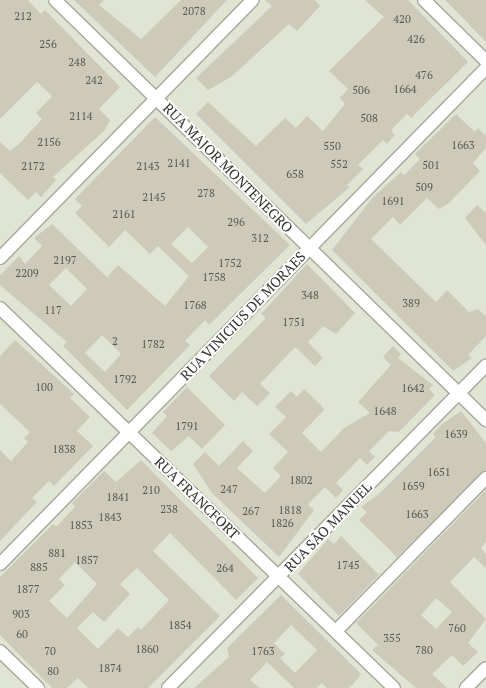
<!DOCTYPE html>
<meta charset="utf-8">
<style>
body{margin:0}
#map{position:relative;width:486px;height:688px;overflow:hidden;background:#e0e4d3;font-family:"PT Serif",serif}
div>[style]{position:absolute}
.building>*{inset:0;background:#cecaba}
.roads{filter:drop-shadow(1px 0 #a6a99a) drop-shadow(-1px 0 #a6a99a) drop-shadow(0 1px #a6a99a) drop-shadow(0 -1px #a6a99a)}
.minor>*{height:12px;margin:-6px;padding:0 6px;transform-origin:6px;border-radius:6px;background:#fff}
span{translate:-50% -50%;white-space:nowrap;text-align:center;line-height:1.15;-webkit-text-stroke:4px #fff;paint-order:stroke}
.number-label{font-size:11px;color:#595950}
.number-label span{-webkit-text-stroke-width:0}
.street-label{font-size:14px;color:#32332d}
</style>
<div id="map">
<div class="building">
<div style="clip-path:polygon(0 0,28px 0,41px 14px,45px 10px,120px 87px,99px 109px,110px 120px,104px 131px,53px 177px,56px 180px,41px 197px,36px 192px,28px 200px,0 173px,0 142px,10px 151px,19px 144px,42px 119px,36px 113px,52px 96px,37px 82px,0 119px)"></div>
<div style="clip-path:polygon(74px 0,104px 0,99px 5px,141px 39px,181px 0,227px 0,155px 77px)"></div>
<div style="clip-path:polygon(265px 0,315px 0,320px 6px,297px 31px,289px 24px,231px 77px,208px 90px,196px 78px,272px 6px)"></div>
<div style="clip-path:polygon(365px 0,408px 0,468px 62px,411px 118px,407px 114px,391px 130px,395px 135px,387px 144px,383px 140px,358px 165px,363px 169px,347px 185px,350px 187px,306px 224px,196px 114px,208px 102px,256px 146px,285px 118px,296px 128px,307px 116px,323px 131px,345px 104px,340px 98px,348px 89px,329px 71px,384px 17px)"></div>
<div style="clip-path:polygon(445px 0,486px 0,486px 42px,464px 19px)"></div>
<div style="clip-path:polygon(456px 114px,475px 132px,478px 128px,486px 136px,486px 148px,473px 163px,480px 171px,449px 203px,439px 209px,427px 198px,400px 225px,393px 217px,371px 239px,436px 302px,447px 290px,469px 312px,478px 309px,486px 316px,486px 336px,468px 355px,472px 358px,453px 371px,332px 250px,373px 197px,401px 172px,404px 175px,420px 159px,415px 154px)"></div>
<div style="clip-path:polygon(evenodd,155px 117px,290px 245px,209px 325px,205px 320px,185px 341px,190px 345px,127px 410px,63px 346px,67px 342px,0 285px,0 275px,19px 256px,25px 264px,42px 246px,34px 238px,52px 224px,107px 277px,118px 265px,165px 306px,189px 276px,158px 246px,150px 254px,125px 230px,109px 247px,75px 213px,82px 206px,75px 199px,155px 117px,188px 227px,208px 247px,192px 263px,171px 244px,188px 227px,155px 117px,66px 268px,87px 289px,71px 306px,49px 285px,66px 268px,155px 117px,102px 335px,121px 354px,105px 372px,85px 353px,102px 335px)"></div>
<div style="clip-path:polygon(477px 205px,486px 213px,486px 245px,465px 218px)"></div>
<div style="clip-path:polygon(307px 264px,355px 313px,336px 334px,323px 326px,308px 342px,323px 358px,315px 366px,295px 347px,260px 384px,270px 393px,257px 406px,242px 392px,234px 401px,209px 376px,266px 318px,261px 314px)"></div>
<div style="clip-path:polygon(15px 340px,74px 394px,70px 398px,90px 417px,77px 431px,93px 446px,54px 486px,49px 481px,32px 498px,37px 502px,0 541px,0 450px,11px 461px,28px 442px,24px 438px,30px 432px,0 404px,0 356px)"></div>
<div style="clip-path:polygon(393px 346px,401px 354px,398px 358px,433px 385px,429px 389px,435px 395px,399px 432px,389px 431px,369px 451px,375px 457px,367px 465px,360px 458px,336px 483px,343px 490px,336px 498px,325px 487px,308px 504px,314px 510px,279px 557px,212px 493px,193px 464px,205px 452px,219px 466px,243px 441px,253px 451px,237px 468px,265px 493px,281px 476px,273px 468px,288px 452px,269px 434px,286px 417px,275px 407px,291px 391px,297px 397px,304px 389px,320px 404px,324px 410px,302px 433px,321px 452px,344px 428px,370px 413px,358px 402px,391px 365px,383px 357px)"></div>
<div style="clip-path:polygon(187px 387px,225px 425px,202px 449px,189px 436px,171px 451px,152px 433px,167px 416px,163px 412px)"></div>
<div style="clip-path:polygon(461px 411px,486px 443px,486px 470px,397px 557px,359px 520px,367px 512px,361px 507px,380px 493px,436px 437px,433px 434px,442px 424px)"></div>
<div style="clip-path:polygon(evenodd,141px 460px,258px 578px,236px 600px,170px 533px,153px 551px,220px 616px,148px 688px,88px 688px,78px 678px,67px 688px,52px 688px,0 635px,0 577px,53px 524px,56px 527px,75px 507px,72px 503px,104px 471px,116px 482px,141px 460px,75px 562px,97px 584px,67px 618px,49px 601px,65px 585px,59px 579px,75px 562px,141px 460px,137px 568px,169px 600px,141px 630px,138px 627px,128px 637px,118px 628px,98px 649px,77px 628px,93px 612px,104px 622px,130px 594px,120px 584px,137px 568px)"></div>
<div style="clip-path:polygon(evenodd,486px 490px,486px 542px,481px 548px,486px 554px,486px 568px,474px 557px,450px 582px,486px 619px,468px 643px,478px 652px,463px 666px,452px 655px,432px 674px,447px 688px,416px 688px,372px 650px,378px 645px,356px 623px,486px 490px,436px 598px,452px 612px,436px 629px,421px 615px,436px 598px)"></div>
<div style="clip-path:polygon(341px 536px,379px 575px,339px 616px,298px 574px,328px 539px,334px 544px)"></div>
<div style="clip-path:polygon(evenodd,281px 595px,361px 674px,355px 682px,349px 688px,327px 688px,322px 683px,317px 688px,294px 688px,267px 662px,250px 680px,260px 688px,194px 688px,229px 657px,227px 648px,281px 595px,291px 625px,317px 650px,295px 673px,280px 658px,285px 654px,274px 643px,291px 625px)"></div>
</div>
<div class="roads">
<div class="minor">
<div style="left:55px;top:0;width:602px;rotate:44.26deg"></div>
<div style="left:424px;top:0;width:87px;rotate:44.5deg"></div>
<div style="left:0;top:258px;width:361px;rotate:-45.6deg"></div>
<div style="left:0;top:308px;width:547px;rotate:43.96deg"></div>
<div style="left:0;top:564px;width:694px;rotate:-45.58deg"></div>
<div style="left:336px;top:631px;width:214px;rotate:-45.6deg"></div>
<div style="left:0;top:651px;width:53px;rotate:44.2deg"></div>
<div style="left:168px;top:688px;width:453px;rotate:-45.4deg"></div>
<div style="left:466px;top:688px;width:28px;rotate:-45deg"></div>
</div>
</div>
<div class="number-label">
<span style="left:194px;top:11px">2078</span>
<span style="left:23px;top:16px">212</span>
<span style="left:402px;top:19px">420</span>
<span style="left:416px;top:39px">426</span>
<span style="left:48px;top:44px">256</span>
<span style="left:77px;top:62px">248</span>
<span style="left:424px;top:75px">476</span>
<span style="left:94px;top:80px">242</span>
<span style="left:405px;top:89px">1664</span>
<span style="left:361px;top:90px">506</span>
<span style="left:81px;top:116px">2114</span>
<span style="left:369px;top:118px">508</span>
<span style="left:49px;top:142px">2156</span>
<span style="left:463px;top:145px">1663</span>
<span style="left:332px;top:146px">550</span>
<span style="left:179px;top:163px">2141</span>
<span style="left:339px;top:164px">552</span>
<span style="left:431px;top:165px">501</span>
<span style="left:33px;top:166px">2172</span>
<span style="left:148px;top:166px">2143</span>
<span style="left:295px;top:174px">658</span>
<span style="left:424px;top:187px">509</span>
<span style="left:206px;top:193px">278</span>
<span style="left:154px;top:197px">2145</span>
<span style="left:393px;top:201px">1691</span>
<span style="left:124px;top:214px">2161</span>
<span style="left:236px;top:222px">296</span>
<span style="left:260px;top:238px">312</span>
<span style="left:65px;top:260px">2197</span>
<span style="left:230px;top:263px">1752</span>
<span style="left:27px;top:273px">2209</span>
<span style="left:214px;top:277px">1758</span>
<span style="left:310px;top:295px">348</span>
<span style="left:411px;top:303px">389</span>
<span style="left:195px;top:305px">1768</span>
<span style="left:53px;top:310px">117</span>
<span style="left:294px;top:322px">1751</span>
<span style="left:115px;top:341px">2</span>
<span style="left:153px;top:344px">1782</span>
<span style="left:125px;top:379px">1792</span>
<span style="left:44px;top:387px">100</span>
<span style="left:413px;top:388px">1642</span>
<span style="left:385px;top:411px">1648</span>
<span style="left:187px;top:426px">1791</span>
<span style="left:456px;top:434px">1639</span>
<span style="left:64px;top:449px">1838</span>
<span style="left:439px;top:472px">1651</span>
<span style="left:301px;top:480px">1802</span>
<span style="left:413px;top:486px">1659</span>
<span style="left:229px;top:489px">247</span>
<span style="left:151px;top:490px">210</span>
<span style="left:118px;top:497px">1841</span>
<span style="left:169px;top:509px">238</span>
<span style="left:290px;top:510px">1818</span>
<span style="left:251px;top:511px">267</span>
<span style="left:417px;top:514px">1663</span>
<span style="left:110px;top:517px">1843</span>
<span style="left:282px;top:523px">1826</span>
<span style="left:81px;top:525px">1853</span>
<span style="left:57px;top:553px">881</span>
<span style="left:87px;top:560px">1857</span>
<span style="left:348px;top:565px">1745</span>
<span style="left:39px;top:567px">885</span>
<span style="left:225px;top:568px">264</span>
<span style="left:28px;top:589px">1877</span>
<span style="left:21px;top:614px">903</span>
<span style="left:180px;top:625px">1854</span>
<span style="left:457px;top:628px">760</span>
<span style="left:22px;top:634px">60</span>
<span style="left:392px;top:638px">355</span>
<span style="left:147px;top:649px">1860</span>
<span style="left:424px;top:650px">780</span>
<span style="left:50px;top:651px">70</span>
<span style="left:263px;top:651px">1763</span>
<span style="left:110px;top:668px">1874</span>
<span style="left:53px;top:671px">80</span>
</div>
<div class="street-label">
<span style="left:228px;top:168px;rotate:45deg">RUA MAJOR MONTENEGRO</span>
<span style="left:243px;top:316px;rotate:-46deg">RUA VINICIUS DE MORAES</span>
<span style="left:197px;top:498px;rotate:44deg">RUA FRANCFORT</span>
<span style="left:328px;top:527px;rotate:-46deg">RUA SÃO MANUEL</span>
</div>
</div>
